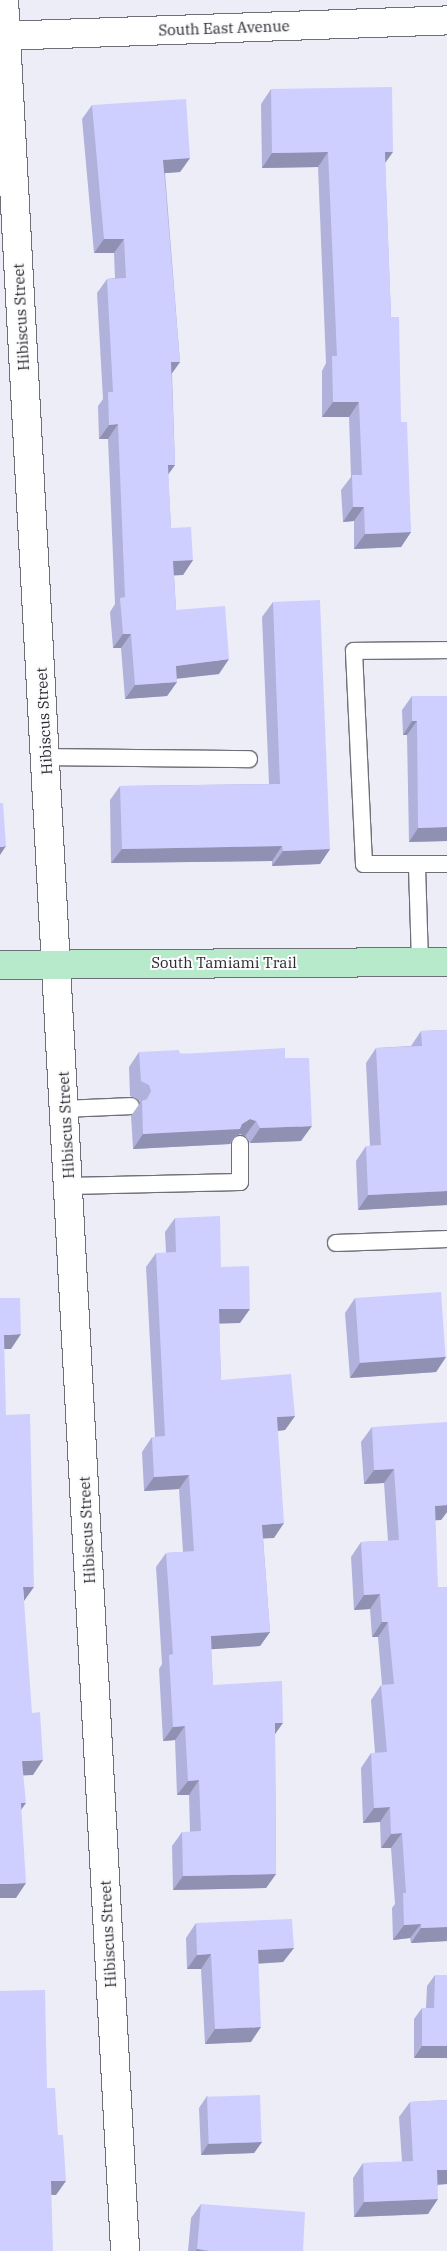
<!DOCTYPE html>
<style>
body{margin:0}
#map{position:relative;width:447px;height:2251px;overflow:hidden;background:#ededf7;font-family:"IBM Plex Serif",serif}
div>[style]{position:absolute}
.roads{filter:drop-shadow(1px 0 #6f6f78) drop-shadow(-1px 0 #6f6f78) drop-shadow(0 1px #6f6f78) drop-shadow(0 -1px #6f6f78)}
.service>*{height:16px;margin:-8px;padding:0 8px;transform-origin:8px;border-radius:8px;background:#fff}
.minor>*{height:28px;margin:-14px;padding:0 14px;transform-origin:14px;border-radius:14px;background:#fff}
.primary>*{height:28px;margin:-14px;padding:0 14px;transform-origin:14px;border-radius:14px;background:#b6eacb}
.wall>*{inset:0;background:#b1b2db}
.shaded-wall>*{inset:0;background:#9091b2}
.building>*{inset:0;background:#cecfff;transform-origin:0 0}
span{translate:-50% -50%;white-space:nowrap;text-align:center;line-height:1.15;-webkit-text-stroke:4px #fbfbfd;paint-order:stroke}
.street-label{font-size:15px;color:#2a2a2e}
</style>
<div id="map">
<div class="roads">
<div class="service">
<div style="left:46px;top:757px;width:203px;rotate:0.6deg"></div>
<div style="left:417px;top:864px;width:30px"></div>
<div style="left:420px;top:962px;width:98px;rotate:-91.8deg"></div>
<div style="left:417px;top:864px;width:53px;rotate:180deg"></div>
<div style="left:364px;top:864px;width:213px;rotate:-92.7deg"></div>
<div style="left:354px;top:651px;width:93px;rotate:-0.6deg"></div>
<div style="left:65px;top:1109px;width:66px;rotate:-2.6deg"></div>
<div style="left:69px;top:1186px;width:171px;rotate:-1.3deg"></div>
<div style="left:240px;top:1182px;width:38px;rotate:-90deg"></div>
<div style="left:336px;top:1243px;width:111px;rotate:-2.1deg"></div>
</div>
<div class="minor">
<div style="left:4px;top:0;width:2254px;rotate:86.92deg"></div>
<div style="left:0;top:36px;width:447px;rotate:-2deg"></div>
</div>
<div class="primary">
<div style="left:0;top:965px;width:447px;rotate:-0.4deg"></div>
</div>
</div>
<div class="wall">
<div style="clip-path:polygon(271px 89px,385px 163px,391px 317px,411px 532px,401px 547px,354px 549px,354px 521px,343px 522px,341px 490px,351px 477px,349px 417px,322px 417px,322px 371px,326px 363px,318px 167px,262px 168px,261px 104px)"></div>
<div style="clip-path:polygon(92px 105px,190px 158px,180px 172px,165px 173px,180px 362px,172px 373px,175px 465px,168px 474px,171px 528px,193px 560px,183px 575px,174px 575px,176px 610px,219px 674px,177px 678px,177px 682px,167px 696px,125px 699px,121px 648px,113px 648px,110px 612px,115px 604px,108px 439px,99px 439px,98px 406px,103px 399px,97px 293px,107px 279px,115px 278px,114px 253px,94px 253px,82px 119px)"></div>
<div style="clip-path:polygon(273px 602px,330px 849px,320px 864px,272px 866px,272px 861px,111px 863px,110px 800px,120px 786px,269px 784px,262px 617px)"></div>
<div style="clip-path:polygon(412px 696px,447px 696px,447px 841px,409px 842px,407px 735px,403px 735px,402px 710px)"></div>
<div style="clip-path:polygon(447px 1030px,447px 1205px,358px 1210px,356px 1161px,366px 1146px,370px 1146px,366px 1063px,376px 1048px,411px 1046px,421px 1031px)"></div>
<div style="clip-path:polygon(139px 1052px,285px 1058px,301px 1141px,250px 1143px,245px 1136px,240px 1134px,235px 1137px,230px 1144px,133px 1149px,131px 1116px,140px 1103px,139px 1100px,130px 1096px,129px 1067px)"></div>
<div style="clip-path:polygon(175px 1218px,221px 1267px,240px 1323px,219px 1323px,221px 1380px,295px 1416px,285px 1430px,278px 1431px,274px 1538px,263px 1538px,270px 1632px,260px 1646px,211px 1649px,213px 1685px,275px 1735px,276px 1874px,266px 1888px,173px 1890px,172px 1846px,182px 1832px,190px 1832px,189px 1795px,177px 1795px,175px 1740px,163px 1741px,159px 1669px,162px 1664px,156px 1567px,166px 1553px,183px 1552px,179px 1489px,144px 1491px,142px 1452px,152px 1437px,155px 1437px,146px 1267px,156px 1253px,166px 1253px,165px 1232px)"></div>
<div style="clip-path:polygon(355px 1298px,446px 1357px,436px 1372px,350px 1378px,345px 1313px)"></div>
<div style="clip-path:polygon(372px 1427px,447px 1429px,447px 1512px,441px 1520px,435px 1520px,447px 1941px,411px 1943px,410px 1938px,393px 1940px,392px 1908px,395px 1904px,391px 1848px,381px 1848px,380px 1822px,363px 1823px,361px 1768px,371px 1753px,375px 1753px,371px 1700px,381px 1685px,382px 1685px,378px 1637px,372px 1637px,370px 1609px,354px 1610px,351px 1557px,361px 1542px,388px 1541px,384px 1483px,364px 1484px,361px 1442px)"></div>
<div style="clip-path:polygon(196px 1923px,294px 1948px,283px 1962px,258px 1964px,251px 2042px,205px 2044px,201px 1969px,187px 1969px,186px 1938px)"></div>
<div style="clip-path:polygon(435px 1975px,447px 1975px,447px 2058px,414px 2058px,414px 2019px,422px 2008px,426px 2008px,427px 1986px)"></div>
<div style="clip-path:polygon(207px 2096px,262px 2142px,254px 2153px,201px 2155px,199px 2108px)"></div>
<div style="clip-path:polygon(447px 2100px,447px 2184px,438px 2185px,428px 2214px,354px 2217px,353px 2178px,363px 2163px,402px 2162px,399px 2117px,410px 2102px)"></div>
<div style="clip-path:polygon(201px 2204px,303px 2251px,188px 2251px,191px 2218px)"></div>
</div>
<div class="shaded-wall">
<div style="clip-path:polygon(328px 152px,318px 167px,262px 168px,272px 153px)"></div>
<div style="clip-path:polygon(385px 152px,393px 152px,383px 166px)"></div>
<div style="clip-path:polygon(190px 158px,180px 172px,154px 174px,163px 160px)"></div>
<div style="clip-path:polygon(104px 239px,124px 239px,114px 253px,94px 253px)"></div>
<div style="clip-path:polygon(171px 362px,180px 362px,170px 376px)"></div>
<div style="clip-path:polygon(333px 402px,359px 402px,349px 417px,322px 417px)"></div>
<div style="clip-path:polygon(118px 424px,108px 439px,99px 439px,109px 425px)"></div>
<div style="clip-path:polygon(168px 465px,175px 465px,165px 479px)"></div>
<div style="clip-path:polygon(353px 507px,364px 507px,354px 521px,343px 522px)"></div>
<div style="clip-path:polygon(411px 532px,401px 547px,354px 549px,365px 534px)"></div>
<div style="clip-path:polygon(193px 560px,183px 575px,164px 576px,173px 561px)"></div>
<div style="clip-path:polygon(123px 634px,131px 634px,121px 648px,113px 648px)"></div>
<div style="clip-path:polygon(229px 659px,219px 674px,166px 680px,176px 666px)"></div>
<div style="clip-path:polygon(177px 682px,167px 696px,125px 699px,135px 685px)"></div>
<div style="clip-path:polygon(412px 721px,417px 721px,407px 735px,403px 735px)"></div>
<div style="clip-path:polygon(447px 827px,447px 841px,409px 842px,418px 828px)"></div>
<div style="clip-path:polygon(6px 846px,0 855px,0 847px)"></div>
<div style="clip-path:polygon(282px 846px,272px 861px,111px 863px,122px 849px)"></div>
<div style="clip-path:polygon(330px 849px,320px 864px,272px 866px,283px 851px)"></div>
<div style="clip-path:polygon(250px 1119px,256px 1121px,245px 1136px,240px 1134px,235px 1137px,230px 1144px,133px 1149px,143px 1134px,242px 1124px)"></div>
<div style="clip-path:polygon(312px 1126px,301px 1141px,250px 1143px,260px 1128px)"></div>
<div style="clip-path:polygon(447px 1191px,447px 1205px,358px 1210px,368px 1195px)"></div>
<div style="clip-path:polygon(219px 1309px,250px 1309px,240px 1323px,209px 1324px)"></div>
<div style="clip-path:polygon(21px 1334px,11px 1349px,0 1349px,4px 1335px)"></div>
<div style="clip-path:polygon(446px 1357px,436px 1372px,350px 1378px,360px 1363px)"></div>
<div style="clip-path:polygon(295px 1416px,285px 1430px,267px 1432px,277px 1417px)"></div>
<div style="clip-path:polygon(394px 1469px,384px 1483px,364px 1484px,374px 1470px)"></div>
<div style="clip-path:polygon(189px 1475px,179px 1489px,144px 1491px,154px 1477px)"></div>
<div style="clip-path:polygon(447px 1505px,447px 1512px,441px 1520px,424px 1521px,435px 1506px)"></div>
<div style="clip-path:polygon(284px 1523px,274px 1538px,252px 1539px,262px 1525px)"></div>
<div style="clip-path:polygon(23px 1587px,34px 1587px,24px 1601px)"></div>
<div style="clip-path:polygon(380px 1594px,370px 1609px,354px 1610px,364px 1595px)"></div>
<div style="clip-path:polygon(382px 1622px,388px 1622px,378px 1637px,372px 1637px)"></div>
<div style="clip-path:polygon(270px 1632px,260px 1646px,201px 1650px,211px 1636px)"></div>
<div style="clip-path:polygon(275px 1723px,283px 1723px,273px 1737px)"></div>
<div style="clip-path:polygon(185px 1726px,175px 1740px,163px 1741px,173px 1727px)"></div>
<div style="clip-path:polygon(43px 1760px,33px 1775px,12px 1776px,22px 1761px)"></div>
<div style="clip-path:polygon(199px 1780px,189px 1795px,177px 1795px,188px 1781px)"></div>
<div style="clip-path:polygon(21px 1803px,26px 1803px,16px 1817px)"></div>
<div style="clip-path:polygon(390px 1807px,380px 1822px,363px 1823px,374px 1808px)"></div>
<div style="clip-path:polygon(402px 1833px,391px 1848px,381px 1848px,391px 1834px)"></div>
<div style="clip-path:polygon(276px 1874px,266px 1888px,173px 1890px,183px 1876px)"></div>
<div style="clip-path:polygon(26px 1883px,16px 1898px,0 1898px,0 1884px)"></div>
<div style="clip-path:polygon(421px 1924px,410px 1938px,393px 1940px,404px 1925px)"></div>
<div style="clip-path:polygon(447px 1927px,447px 1941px,411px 1943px,421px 1928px)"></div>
<div style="clip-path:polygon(294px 1948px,283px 1962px,247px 1964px,258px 1950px)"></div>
<div style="clip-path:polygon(211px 1954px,201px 1969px,187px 1969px,197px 1955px)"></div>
<div style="clip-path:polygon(261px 2027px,251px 2042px,205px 2044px,215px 2029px)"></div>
<div style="clip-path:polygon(422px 2046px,447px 2046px,447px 2058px,414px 2058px)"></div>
<div style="clip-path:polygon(262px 2142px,254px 2153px,201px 2155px,208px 2144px)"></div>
<div style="clip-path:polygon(437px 2170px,447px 2170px,447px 2184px,427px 2185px)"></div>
<div style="clip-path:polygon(51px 2181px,66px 2181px,56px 2195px,41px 2195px)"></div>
<div style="clip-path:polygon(438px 2199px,428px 2214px,354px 2217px,364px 2202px)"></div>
<div style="clip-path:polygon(197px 2249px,210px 2250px,196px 2251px)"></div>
</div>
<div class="building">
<div style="clip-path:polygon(392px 87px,393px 152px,385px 152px,391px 317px,399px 317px,401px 422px,407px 422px,411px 532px,365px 534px,364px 507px,353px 507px,352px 475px,362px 475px,359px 402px,333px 402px,332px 356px,337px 356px,328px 152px,272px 153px,271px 89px)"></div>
<div style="clip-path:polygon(186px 99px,190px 158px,163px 160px,180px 362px,171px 362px,175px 465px,168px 465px,171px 528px,191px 527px,193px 560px,173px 561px,176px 610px,225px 606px,229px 659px,176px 666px,177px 682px,135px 685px,131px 634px,123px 634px,120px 598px,125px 597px,118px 424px,109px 425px,108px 392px,113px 392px,107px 279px,126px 278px,124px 239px,104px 239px,92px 105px)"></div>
<div style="clip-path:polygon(320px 600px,330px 849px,283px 851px,282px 846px,122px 849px,120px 786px,280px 784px,273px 602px)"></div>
<div style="clip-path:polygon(412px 696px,447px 696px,447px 827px,418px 828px,417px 721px,412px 721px)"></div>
<div style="clip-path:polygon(0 803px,3px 803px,6px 846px,0 847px)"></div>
<div style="clip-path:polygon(447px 1030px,447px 1191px,368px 1195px,366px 1146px,381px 1145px,376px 1048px,422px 1046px,421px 1031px)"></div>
<div style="clip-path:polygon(285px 1048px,285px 1058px,309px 1058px,312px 1126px,260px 1128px,256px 1121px,250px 1119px,242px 1124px,240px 1129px,143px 1134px,142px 1101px,147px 1099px,151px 1091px,149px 1085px,141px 1081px,139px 1052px,179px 1050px,180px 1054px)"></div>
<div style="clip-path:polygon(220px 1216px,221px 1267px,249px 1266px,250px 1309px,219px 1309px,221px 1380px,291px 1374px,295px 1416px,277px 1417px,284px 1523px,262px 1525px,270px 1632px,211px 1636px,213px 1685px,282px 1681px,283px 1723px,275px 1723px,276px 1874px,183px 1876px,182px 1832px,201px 1831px,199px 1780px,188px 1781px,185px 1726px,173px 1727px,169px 1655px,173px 1654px,166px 1553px,194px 1551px,189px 1475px,154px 1477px,152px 1437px,165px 1436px,156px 1253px,176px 1252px,175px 1218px)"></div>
<div style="left:441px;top:1292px;width:65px;height:86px;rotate:86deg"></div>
<div style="clip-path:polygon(0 1298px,20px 1298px,21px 1334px,4px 1335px,6px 1415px,30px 1414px,34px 1587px,23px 1587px,32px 1713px,40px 1712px,43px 1760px,22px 1761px,26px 1803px,21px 1803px,26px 1883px,0 1884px)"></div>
<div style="clip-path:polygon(447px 1422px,447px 1505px,435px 1506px,438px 1587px,447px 1587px,447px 1927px,421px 1928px,421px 1924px,404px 1925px,403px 1893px,406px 1893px,402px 1833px,391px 1834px,390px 1807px,374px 1808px,371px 1753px,387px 1752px,381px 1685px,394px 1684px,388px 1622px,382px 1622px,380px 1594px,364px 1595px,361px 1542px,399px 1540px,394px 1469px,374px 1470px,372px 1427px)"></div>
<div style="clip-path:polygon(292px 1919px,294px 1948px,258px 1950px,261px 2027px,215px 2029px,211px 1954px,197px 1955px,196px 1923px)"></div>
<div style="clip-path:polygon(435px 1975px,447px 1975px,447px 2046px,422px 2046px,422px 2008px,434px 2008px)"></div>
<div style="clip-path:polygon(45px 1990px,47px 2088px,55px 2088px,58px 2135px,63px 2135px,66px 2181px,51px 2181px,53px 2251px,0 2251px,0 1991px)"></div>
<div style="left:260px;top:2095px;width:47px;height:53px;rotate:88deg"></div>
<div style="clip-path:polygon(447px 2100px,447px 2170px,437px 2170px,438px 2199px,364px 2202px,363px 2163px,413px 2161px,410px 2102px)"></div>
<div style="clip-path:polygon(201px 2204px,305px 2212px,303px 2251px,210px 2251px,197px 2249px)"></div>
</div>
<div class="street-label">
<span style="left:224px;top:28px;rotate:-2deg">South East Avenue</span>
<span style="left:21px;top:317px;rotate:-93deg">Hibiscus Street</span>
<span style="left:44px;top:721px;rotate:-93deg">Hibiscus Street</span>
<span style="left:224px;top:963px">South Tamiami Trail</span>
<span style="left:66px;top:1125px;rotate:-93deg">Hibiscus Street</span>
<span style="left:87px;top:1530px;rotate:-93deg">Hibiscus Street</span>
<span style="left:108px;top:1934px;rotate:-93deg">Hibiscus Street</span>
</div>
</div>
